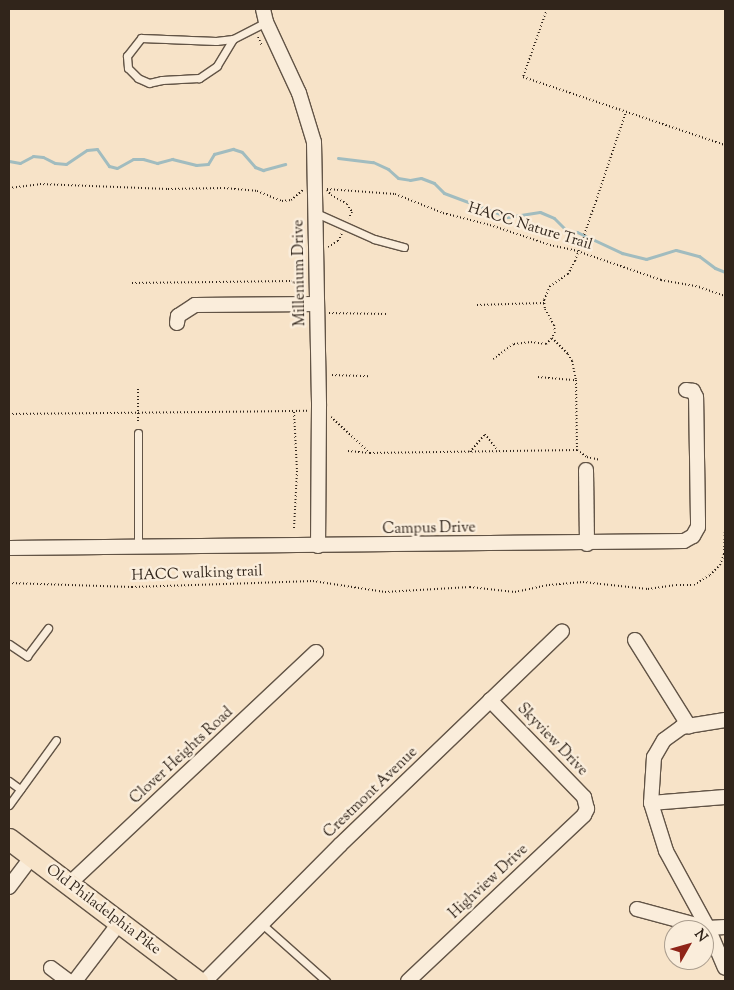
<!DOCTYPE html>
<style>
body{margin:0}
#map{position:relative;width:734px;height:990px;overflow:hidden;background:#f7e3c8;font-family:"Sorts Mill Goudy",serif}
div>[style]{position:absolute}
.stream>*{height:3px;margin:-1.5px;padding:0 1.5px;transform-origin:1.5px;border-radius:1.5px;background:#a1bcbf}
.path>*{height:2px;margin-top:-1px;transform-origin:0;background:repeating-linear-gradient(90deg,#31251b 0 1px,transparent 0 3.5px)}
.roads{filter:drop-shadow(1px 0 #625446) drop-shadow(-1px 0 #625446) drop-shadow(0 1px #625446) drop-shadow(0 -1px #625446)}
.service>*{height:7px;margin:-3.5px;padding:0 3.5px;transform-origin:3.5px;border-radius:3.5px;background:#faeddb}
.minor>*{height:14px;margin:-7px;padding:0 7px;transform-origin:7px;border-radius:7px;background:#faeddb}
.primary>*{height:21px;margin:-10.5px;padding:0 10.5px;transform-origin:10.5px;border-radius:10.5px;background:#f7e3c8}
.path-bridge>*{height:2px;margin-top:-1px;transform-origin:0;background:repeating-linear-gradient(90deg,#31251b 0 1px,transparent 0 3.5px)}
span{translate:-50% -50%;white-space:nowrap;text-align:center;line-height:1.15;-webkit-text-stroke:5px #faeddb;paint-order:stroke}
.street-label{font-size:15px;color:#31251b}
.frame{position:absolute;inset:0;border:10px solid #31251b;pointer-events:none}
.north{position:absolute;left:664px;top:920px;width:50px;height:50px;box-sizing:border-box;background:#faeddb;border:1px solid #aa9d8e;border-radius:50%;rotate:52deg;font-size:14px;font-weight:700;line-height:20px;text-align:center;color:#31251b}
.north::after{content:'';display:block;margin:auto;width:18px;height:22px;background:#8f2418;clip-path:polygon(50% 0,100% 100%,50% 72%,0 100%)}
</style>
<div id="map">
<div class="stream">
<div style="left:338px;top:158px;width:35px;rotate:7deg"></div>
<div style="left:373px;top:162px;width:17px;rotate:25deg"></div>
<div style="left:388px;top:169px;width:13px;rotate:42deg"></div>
<div style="left:398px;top:178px;width:12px;rotate:9deg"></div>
<div style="left:410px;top:180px;width:11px;rotate:-10deg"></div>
<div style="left:421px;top:178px;width:14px;rotate:21deg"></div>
<div style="left:434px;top:183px;width:14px;rotate:45deg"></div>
<div style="left:444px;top:193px;width:68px;rotate:20.6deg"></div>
<div style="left:508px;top:217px;width:32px;rotate:-9deg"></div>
<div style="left:540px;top:212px;width:15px;rotate:23deg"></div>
<div style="left:554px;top:218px;width:18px;rotate:45deg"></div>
<div style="left:567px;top:231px;width:10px;rotate:6deg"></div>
<div style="left:577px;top:232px;width:50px;rotate:25deg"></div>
<div style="left:622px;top:253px;width:25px;rotate:14deg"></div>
<div style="left:646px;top:259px;width:31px;rotate:-17deg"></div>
<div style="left:676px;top:250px;width:24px;rotate:15deg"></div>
<div style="left:699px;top:256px;width:20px;rotate:37deg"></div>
<div style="left:715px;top:268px;width:11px;rotate:22deg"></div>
<div style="left:9px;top:161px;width:11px;rotate:10deg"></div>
<div style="left:20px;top:163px;width:15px;rotate:-28deg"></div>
<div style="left:33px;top:156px;width:10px;rotate:6deg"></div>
<div style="left:43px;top:157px;width:13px;rotate:27deg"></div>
<div style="left:55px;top:163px;width:11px;rotate:5deg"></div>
<div style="left:66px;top:164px;width:25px;rotate:-34deg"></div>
<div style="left:87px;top:150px;width:10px;rotate:-6deg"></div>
<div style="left:97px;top:149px;width:21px;rotate:55deg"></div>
<div style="left:109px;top:166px;width:8px;rotate:14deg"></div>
<div style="left:117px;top:168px;width:18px;rotate:-29deg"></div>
<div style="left:133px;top:159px;width:10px"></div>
<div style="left:143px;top:159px;width:15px;rotate:16deg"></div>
<div style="left:157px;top:163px;width:16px;rotate:-15deg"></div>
<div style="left:172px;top:159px;width:25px;rotate:14deg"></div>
<div style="left:196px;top:165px;width:12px;rotate:-5deg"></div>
<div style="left:208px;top:164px;width:12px;rotate:-59deg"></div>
<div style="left:214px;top:154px;width:20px;rotate:-15deg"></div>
<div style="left:233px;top:149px;width:9px;rotate:18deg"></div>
<div style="left:242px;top:152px;width:20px;rotate:49deg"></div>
<div style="left:255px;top:167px;width:9px;rotate:21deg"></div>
<div style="left:263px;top:170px;width:23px;rotate:-15deg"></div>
</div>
<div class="path">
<div style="left:547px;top:9px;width:72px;rotate:109.4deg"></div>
<div style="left:523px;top:77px;width:213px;rotate:18.6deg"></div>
<div style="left:258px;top:37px;width:10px;rotate:66deg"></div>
<div style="left:9px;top:188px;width:31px;rotate:-7deg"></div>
<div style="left:40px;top:184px;width:128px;rotate:2.2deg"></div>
<div style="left:168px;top:189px;width:56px;rotate:-1deg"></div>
<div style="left:224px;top:188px;width:33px;rotate:5deg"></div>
<div style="left:257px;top:191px;width:27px;rotate:22deg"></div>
<div style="left:282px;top:201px;width:9px;rotate:-6deg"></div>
<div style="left:291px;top:200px;width:16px;rotate:-40deg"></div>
<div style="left:327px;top:189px;width:68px;rotate:4.2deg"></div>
<div style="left:395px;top:194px;width:52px;rotate:21.6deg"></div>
<div style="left:443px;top:213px;width:49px;rotate:14.3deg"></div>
<div style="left:490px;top:225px;width:63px;rotate:18.4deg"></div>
<div style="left:550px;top:245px;width:25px;rotate:12deg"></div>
<div style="left:574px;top:250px;width:92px;rotate:19deg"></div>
<div style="left:661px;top:280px;width:39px;rotate:10deg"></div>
<div style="left:699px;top:287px;width:28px;rotate:19deg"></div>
<div style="left:327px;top:190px;width:6px;rotate:51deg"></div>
<div style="left:331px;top:195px;width:18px;rotate:29deg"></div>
<div style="left:347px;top:204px;width:9px;rotate:58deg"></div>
<div style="left:352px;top:212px;width:7px;rotate:117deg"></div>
<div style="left:596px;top:201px;width:94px;rotate:-71.4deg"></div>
<div style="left:328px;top:247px;width:12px;rotate:-31deg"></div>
<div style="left:338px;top:241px;width:9px;rotate:-63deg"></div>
<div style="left:575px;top:261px;width:15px;rotate:118deg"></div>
<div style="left:568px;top:274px;width:22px;rotate:146deg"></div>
<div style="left:550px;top:286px;width:15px;rotate:113deg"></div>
<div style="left:544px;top:300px;width:9px;rotate:84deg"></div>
<div style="left:545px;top:309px;width:18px;rotate:61deg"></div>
<div style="left:554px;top:325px;width:7px;rotate:82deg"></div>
<div style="left:555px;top:332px;width:7px;rotate:117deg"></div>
<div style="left:552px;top:338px;width:23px;rotate:45deg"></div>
<div style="left:568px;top:354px;width:8px;rotate:60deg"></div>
<div style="left:572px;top:361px;width:19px;rotate:78deg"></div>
<div style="left:576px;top:380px;width:70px;rotate:89.2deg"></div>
<div style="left:132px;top:283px;width:159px;rotate:-0.7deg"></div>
<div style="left:291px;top:281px;width:12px;rotate:31deg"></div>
<div style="left:301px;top:292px;width:9px;rotate:-72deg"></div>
<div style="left:477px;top:305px;width:67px;rotate:-1.7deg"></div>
<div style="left:329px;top:313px;width:58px;rotate:1deg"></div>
<div style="left:493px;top:359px;width:26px;rotate:-36deg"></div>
<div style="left:514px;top:344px;width:17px;rotate:-7deg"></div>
<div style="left:531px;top:342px;width:15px;rotate:8deg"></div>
<div style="left:546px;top:344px;width:8px;rotate:-45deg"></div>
<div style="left:332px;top:375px;width:38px;rotate:2deg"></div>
<div style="left:538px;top:377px;width:38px;rotate:5deg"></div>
<div style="left:138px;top:389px;width:35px;rotate:90deg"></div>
<div style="left:294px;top:412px;width:59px;rotate:87.1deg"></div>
<div style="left:297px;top:471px;width:58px;rotate:93deg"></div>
<div style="left:9px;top:414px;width:299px;rotate:-0.6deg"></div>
<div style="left:331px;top:417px;width:53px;rotate:42.7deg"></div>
<div style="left:348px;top:451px;width:22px;rotate:5deg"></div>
<div style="left:370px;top:453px;width:207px;rotate:-0.8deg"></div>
<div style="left:577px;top:450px;width:12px;rotate:35deg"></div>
<div style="left:587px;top:457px;width:14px;rotate:12deg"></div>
<div style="left:470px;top:452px;width:23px;rotate:-50deg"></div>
<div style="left:485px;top:434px;width:21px;rotate:53deg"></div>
<div style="left:9px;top:583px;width:123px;rotate:1.9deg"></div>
<div style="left:132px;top:587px;width:181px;rotate:-1.9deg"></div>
<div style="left:313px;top:581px;width:73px;rotate:8.7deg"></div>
<div style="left:385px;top:592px;width:85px;rotate:-3.4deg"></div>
<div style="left:470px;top:587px;width:45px;rotate:6.3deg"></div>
<div style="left:515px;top:592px;width:35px;rotate:-12deg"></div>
<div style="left:549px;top:585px;width:34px;rotate:-5deg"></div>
<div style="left:583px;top:582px;width:65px;rotate:6.1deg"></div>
<div style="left:648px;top:589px;width:28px;rotate:-8deg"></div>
<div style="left:676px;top:585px;width:18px"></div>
<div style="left:694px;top:585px;width:19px;rotate:-32deg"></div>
<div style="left:710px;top:575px;width:14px;rotate:-45deg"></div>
<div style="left:720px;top:565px;width:12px;rotate:-70deg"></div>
<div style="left:724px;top:554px;width:24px;rotate:-88deg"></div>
</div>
<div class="roads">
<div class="service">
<div style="left:233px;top:39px;width:31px;rotate:121deg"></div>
<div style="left:217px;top:66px;width:22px;rotate:146deg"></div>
<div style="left:199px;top:78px;width:37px;rotate:177deg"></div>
<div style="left:162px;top:80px;width:13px;rotate:167deg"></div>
<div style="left:149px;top:83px;width:12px;rotate:-156deg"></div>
<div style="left:138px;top:78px;width:14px;rotate:-135deg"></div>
<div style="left:128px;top:68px;width:12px;rotate:-95deg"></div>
<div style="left:127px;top:56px;width:23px;rotate:-52deg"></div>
<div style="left:141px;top:38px;width:75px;rotate:2.3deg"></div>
<div style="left:216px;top:41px;width:17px;rotate:-7deg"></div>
<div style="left:233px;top:39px;width:37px;rotate:-27deg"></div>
<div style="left:316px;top:213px;width:64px;rotate:24.1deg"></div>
<div style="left:374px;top:239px;width:31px;rotate:15deg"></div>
<div style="left:138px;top:547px;width:114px;rotate:-90deg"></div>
<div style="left:9px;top:644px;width:22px;rotate:34deg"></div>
<div style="left:27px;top:656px;width:35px;rotate:-53deg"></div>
<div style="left:9px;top:781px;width:14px;rotate:36deg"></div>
<div style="left:9px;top:805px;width:80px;rotate:-54.1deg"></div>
<div style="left:262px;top:924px;width:86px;rotate:41.7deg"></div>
</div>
<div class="minor">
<div style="left:263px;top:9px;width:13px;rotate:77deg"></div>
<div style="left:266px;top:22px;width:78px;rotate:65.1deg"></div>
<div style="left:299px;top:93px;width:51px;rotate:73deg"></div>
<div style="left:314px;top:142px;width:264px;rotate:88.9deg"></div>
<div style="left:319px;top:406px;width:140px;rotate:90.4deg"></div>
<div style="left:177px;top:323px;width:7px;rotate:-82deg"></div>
<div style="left:178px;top:316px;width:20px;rotate:-33deg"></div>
<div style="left:195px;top:305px;width:122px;rotate:-0.5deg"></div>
<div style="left:586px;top:470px;width:74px;rotate:89.2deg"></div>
<div style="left:9px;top:548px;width:675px;rotate:-0.59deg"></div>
<div style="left:684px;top:541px;width:10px;rotate:-29deg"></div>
<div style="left:693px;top:536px;width:10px;rotate:-61deg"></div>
<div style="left:698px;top:527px;width:7px;rotate:-90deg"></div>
<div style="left:698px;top:520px;width:123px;rotate:-90.9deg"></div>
<div style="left:696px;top:397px;width:7px;rotate:-117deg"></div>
<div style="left:693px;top:391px;width:7px;rotate:-172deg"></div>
<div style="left:635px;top:640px;width:102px;rotate:57.9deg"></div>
<div style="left:725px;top:720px;width:44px;rotate:170.8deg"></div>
<div style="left:682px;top:727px;width:22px;rotate:144deg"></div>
<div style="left:664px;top:740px;width:20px;rotate:120deg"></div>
<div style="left:654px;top:757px;width:46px;rotate:93.7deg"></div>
<div style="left:651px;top:803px;width:50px;rotate:72.6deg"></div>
<div style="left:666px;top:851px;width:88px;rotate:61.4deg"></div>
<div style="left:708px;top:928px;width:43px;rotate:67deg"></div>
<div style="left:651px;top:803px;width:74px;rotate:-4.6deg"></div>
<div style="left:69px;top:884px;width:339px;rotate:-43.2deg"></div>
<div style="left:9px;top:887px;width:39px;rotate:-53deg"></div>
<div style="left:637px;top:909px;width:73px;rotate:15deg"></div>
<div style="left:708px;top:928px;width:17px;rotate:-3deg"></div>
<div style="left:51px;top:968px;width:21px;rotate:37deg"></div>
<div style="left:75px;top:981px;width:74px;rotate:-52.7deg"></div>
<div style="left:205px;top:981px;width:192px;rotate:-45.2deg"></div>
<div style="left:340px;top:845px;width:308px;rotate:-43.9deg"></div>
<div style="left:408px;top:981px;width:242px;rotate:-43.3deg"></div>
<div style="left:584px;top:815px;width:7px;rotate:-63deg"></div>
<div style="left:587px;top:809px;width:12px;rotate:-104deg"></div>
<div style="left:584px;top:797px;width:135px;rotate:-134.1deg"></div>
</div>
<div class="primary">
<div style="left:9px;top:839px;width:236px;rotate:37.1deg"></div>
</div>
</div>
<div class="path-bridge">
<div style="left:575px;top:261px;width:64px;rotate:-70.7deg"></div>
</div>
<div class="street-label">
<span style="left:530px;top:227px;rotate:17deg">HACC Nature Trail</span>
<span style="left:300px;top:273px;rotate:-91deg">Millenium Drive</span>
<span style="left:429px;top:529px;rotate:-1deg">Campus Drive</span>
<span style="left:197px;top:574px;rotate:-2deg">HACC walking trail</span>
<span style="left:552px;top:740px;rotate:46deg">Skyview Drive</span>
<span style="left:182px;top:756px;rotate:-43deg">Clover Heights Road</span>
<span style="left:371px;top:793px;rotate:-44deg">Crestmont Avenue</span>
<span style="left:489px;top:882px;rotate:-43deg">Highview Drive</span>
<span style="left:103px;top:910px;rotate:37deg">Old Philadelphia Pike</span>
</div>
<div class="frame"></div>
<div class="north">N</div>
</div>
